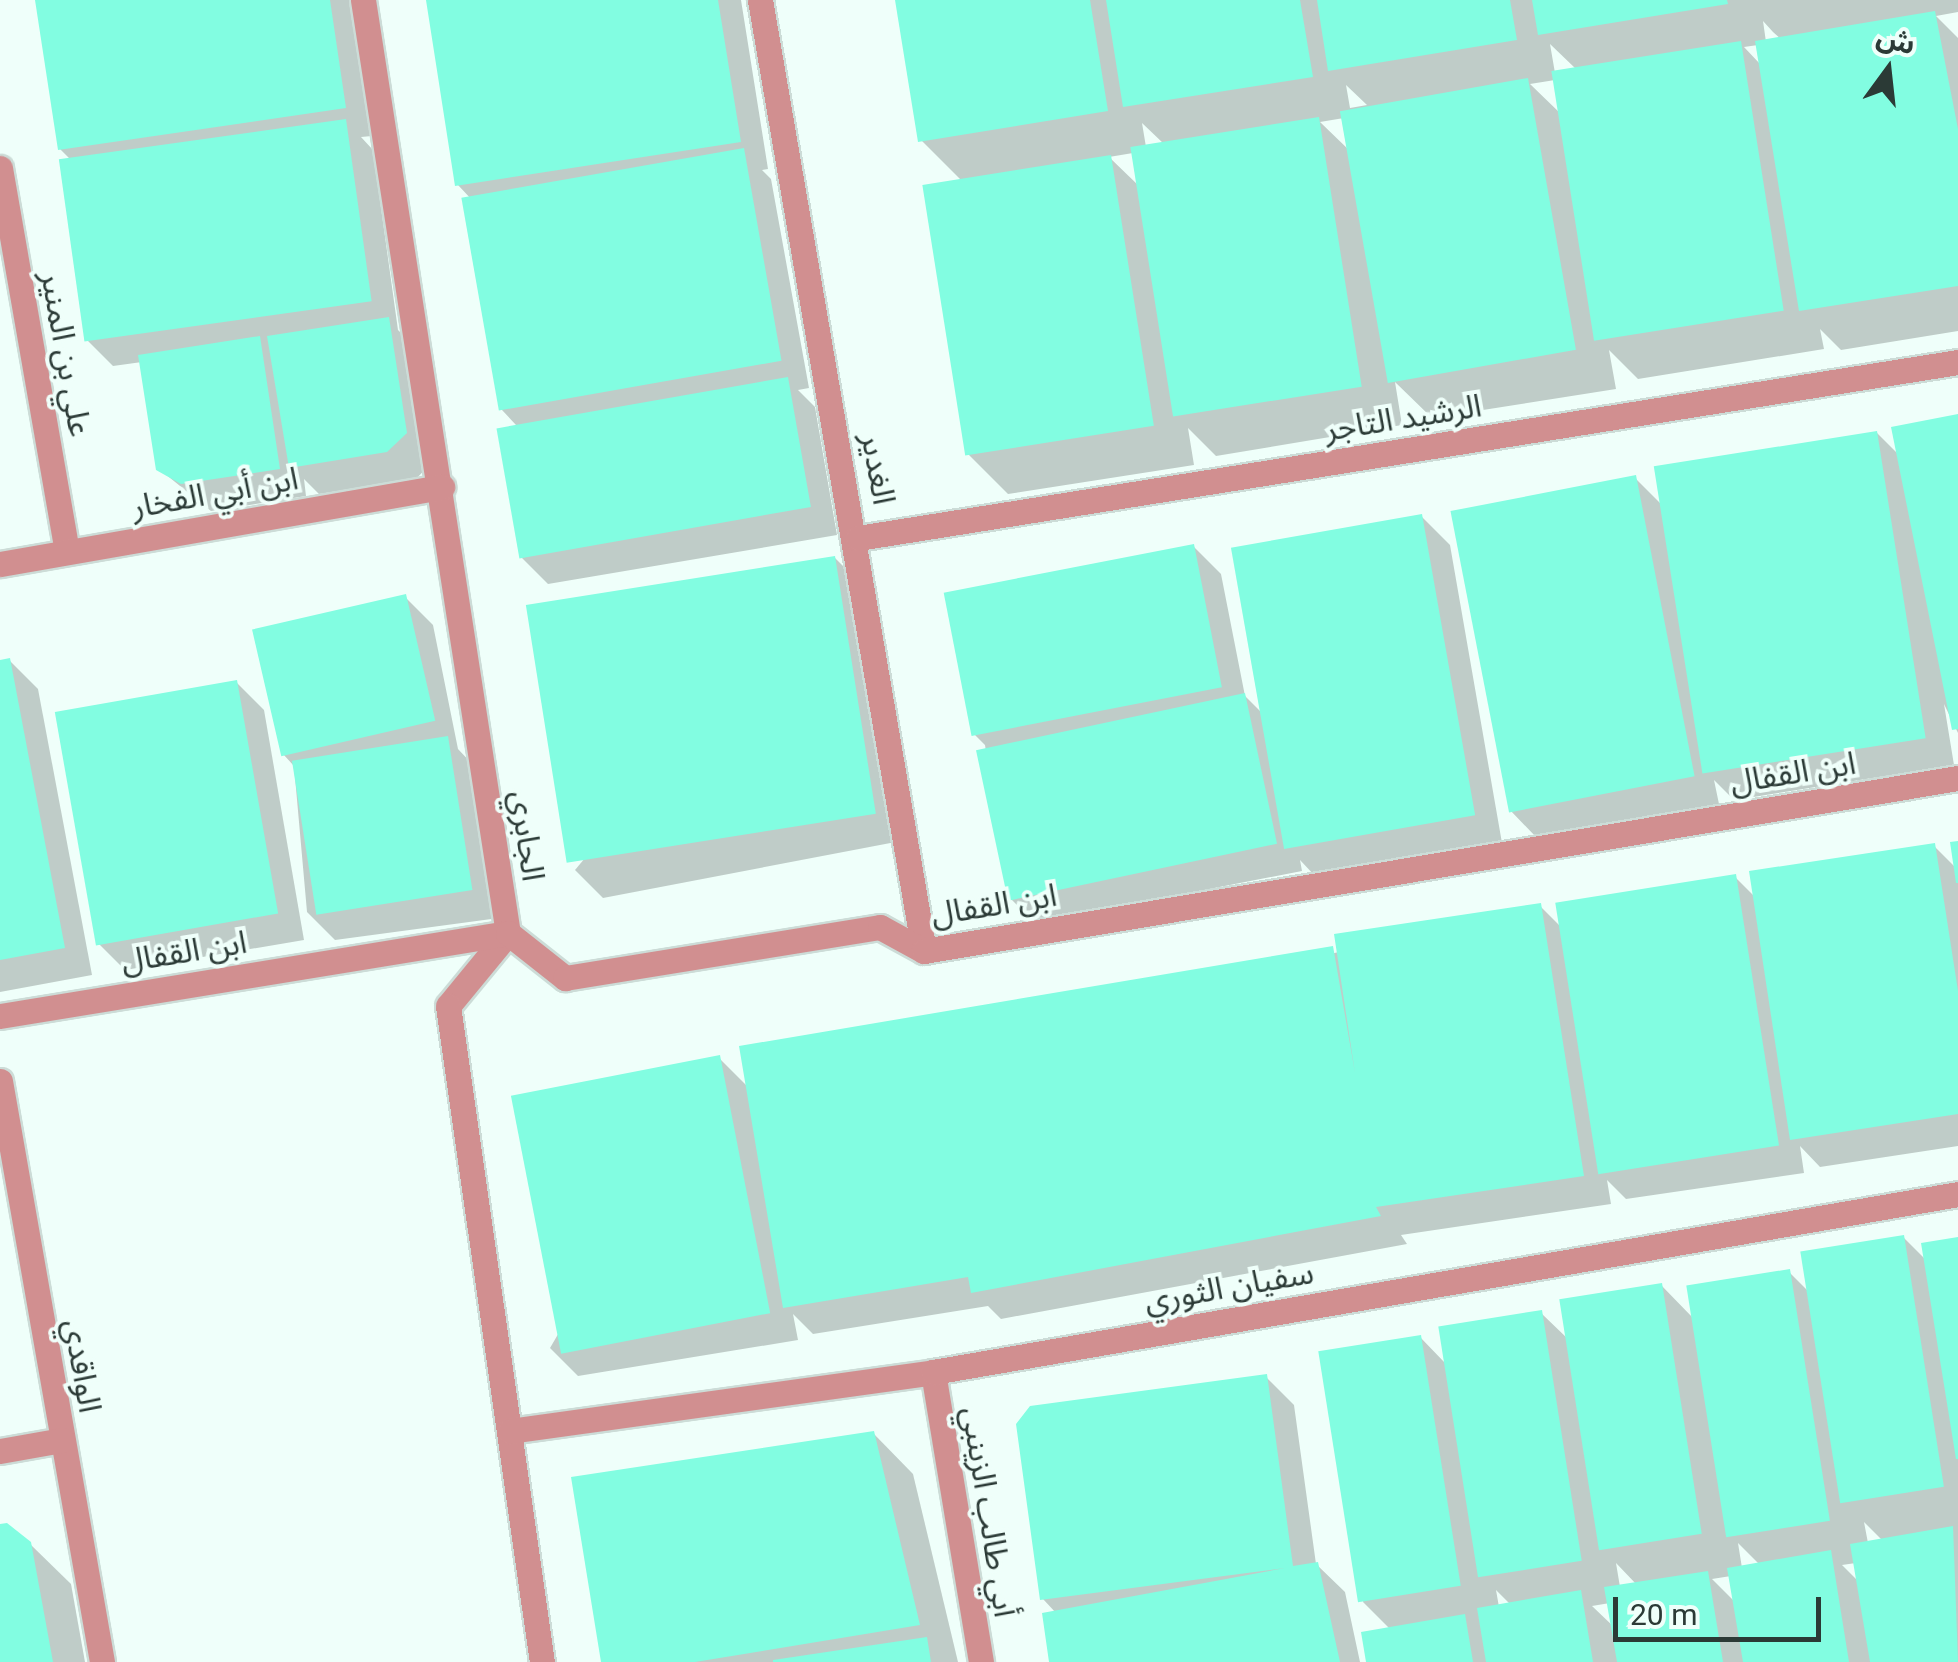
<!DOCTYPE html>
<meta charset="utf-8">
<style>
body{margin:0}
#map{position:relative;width:1958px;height:1662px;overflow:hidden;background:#effffa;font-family:Roboto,"Noto Sans Arabic",sans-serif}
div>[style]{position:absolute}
.shadow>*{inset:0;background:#0003}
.building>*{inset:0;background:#82fde1;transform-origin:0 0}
.roads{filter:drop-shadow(2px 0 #ccdcd7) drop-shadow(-2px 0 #ccdcd7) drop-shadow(0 2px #ccdcd7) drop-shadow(0 -2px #ccdcd7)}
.minor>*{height:25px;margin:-12.5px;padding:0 12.5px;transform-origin:12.5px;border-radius:12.5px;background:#d18f90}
span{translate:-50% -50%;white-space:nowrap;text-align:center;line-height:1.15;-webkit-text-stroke:8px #effffa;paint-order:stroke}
.street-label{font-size:32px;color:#2b3a36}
.north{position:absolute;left:1838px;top:20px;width:100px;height:100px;-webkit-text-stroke:8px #effffa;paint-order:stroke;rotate:15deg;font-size:28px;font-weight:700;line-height:40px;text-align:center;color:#2b3a36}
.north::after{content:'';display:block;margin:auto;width:35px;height:45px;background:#2b3a36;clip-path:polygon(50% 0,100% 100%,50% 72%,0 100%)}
.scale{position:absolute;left:1613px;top:1597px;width:208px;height:45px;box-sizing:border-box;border:5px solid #2b3a36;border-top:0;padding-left:12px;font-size:30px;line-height:35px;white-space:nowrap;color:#2b3a36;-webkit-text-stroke:8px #effffa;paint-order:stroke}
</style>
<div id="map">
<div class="shadow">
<div style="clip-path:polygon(38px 0,352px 0,372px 136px,361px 137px,373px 150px,398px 330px,416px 348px,433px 461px,416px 479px,319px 494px,304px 479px,306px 496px,211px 511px,159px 469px,142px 362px,113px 366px,85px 338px,69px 158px,60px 149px)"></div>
<div style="clip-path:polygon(429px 0,741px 0,768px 169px,762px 170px,771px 179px,809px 388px,798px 390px,815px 407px,837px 535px,548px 584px,520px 556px,516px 425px,502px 410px,472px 200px,458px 185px)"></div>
<div style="clip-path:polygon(evenodd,898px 0,1958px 0,1958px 12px,1936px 16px,1958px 38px,1958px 331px,1841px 350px,1820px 329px,1824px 349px,1638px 379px,1609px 350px,1616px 389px,1432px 418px,1395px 382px,1402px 425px,1216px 456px,1188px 428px,1194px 465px,1008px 494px,968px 454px,962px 181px,921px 140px,898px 0,1763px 21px,1773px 32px,1781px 39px,1766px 42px,1763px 21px,898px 0,1550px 44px,1576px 69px,1555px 73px,1550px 44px,898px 0,1758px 45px,1761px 65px,1744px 47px,1758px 45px,898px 0,1555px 80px,1561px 114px,1530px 84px,1555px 80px,898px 0,1346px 85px,1367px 105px,1350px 108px,1346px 85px,898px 0,1344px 118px,1350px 151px,1320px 122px,1344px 118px,898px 0,1142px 123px,1164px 144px,1146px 147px,1142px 123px,898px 0,1133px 153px,1139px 186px,1109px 157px,1133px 153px)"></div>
<div style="clip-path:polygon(1958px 417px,1958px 733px,1944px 704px,1954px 765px,1734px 800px,1714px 780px,1719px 804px,1536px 837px,1509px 809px,1635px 478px,1662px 505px,1877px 433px,1900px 456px)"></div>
<div style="clip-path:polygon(1422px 517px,1450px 545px,1502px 843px,1315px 876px,1300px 860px,1302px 871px,1035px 923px,1007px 895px,985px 745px,975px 735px,1193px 546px,1221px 574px,1245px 696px,1264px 715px)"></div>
<div style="clip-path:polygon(835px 558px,863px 586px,901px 841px,603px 898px,575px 870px)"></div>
<div style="clip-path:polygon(405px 597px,433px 625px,458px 749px,475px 767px,499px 918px,335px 940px,307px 912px,294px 766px,283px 754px)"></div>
<div style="clip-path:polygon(10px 661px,38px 689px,92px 975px,0 992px,0 663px)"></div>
<div style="clip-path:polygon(236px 682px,264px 710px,304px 940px,125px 970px,97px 942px)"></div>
<div style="clip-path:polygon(1958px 844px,1958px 1146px,1820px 1167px,1800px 1146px,1804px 1173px,1626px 1199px,1607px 1180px,1611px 1204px,1401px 1235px,1407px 1244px,1001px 1319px,988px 1306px,813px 1334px,793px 1314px,798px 1340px,578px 1376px,550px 1348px,719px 1058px,748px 1087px,1540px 906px,1561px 927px,1735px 877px,1755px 897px,1934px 846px,1956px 868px)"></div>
<div style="clip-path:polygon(evenodd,1903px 1237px,1926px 1260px,1958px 1239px,1958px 1662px,1369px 1662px,1390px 1629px,1363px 1602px,1420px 1337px,1446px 1364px,1541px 1313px,1568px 1339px,1661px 1285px,1694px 1319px,1789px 1272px,1809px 1292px,1903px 1237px,1864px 1522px,1882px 1540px,1868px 1543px,1864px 1522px,1903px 1237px,1738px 1543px,1760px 1565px,1742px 1568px,1738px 1543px,1903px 1237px,1616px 1563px,1637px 1585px,1620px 1587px,1616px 1563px,1903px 1237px,1856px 1563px,1859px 1582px,1842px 1565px,1856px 1563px,1903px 1237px,1731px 1576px,1735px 1602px,1712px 1579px,1731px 1576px,1903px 1237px,1496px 1590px,1511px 1605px,1499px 1607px,1496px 1590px,1903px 1237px,1610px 1603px,1614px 1627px,1592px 1606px,1610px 1603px)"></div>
<div style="clip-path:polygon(1266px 1377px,1294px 1405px,1316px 1564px,1345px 1592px,1360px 1662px,1052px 1662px,1056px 1613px,1043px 1599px)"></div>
<div style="clip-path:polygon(873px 1433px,913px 1474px,958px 1662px,604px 1662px)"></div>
<div style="clip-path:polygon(0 1527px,30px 1544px,71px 1584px,85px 1662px,0 1662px)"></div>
</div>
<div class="building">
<div style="clip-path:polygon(35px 0,330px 0,346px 108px,58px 150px)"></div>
<div style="clip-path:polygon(426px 0,718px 0,741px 142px,455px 186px)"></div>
<div style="clip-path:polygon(895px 0,1090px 0,1108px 111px,918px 142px)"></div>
<div style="clip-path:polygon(1106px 0,1300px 0,1313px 77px,1123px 107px)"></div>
<div style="clip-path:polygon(1317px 0,1510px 0,1517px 40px,1328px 71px)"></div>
<div style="clip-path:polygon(1532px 0,1727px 0,1728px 4px,1538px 35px)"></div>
<div style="clip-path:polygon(1935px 11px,1958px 129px,1958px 286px,1799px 311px,1755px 41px)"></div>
<div style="left:1741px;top:41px;width:273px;height:192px;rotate:81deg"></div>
<div style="left:1528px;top:78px;width:276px;height:191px;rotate:80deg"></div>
<div style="left:1319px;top:117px;width:273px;height:191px;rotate:81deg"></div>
<div style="left:346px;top:119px;width:184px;height:290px;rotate:82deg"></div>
<div style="left:744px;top:148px;width:216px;height:287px;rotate:80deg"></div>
<div style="left:1111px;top:155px;width:274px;height:191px;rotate:81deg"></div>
<div style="clip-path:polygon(389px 317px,407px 433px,387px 452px,289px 468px,267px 336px)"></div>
<div style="clip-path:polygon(260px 336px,280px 469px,181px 484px,156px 470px,138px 355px)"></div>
<div style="left:788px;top:377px;width:132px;height:296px;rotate:80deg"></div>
<div style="clip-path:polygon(1958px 414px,1958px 729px,1952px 730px,1891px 427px)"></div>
<div style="left:1877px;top:431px;width:311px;height:226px;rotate:81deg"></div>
<div style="left:1636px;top:475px;width:307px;height:189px;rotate:79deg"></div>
<div style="left:1422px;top:514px;width:306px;height:194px;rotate:80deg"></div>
<div style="left:1194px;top:544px;width:146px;height:255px;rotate:79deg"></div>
<div style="left:835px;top:556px;width:261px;height:313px;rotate:81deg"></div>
<div style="left:406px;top:594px;width:130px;height:158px;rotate:77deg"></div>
<div style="clip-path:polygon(10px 658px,65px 948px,0 960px,0 660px)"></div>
<div style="left:237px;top:680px;width:237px;height:185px;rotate:80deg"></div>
<div style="left:1245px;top:693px;width:154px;height:275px;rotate:78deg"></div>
<div style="left:448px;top:736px;width:156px;height:158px;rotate:81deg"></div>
<div style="clip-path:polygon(1958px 841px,1958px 883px,1956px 883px,1950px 842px)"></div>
<div style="clip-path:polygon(1935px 843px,1958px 991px,1958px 1114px,1790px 1140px,1749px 871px)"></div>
<div style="left:1736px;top:874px;width:275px;height:183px;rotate:81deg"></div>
<div style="clip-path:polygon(1541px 903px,1584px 1176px,1376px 1207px,1381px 1216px,971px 1293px,968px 1277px,783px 1308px,739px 1046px,1333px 946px,1355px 1073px,1334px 934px)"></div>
<div style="left:720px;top:1055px;width:263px;height:213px;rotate:79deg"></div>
<div style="left:1904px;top:1235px;width:255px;height:105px;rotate:81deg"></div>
<div style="clip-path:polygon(1958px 1237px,1958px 1459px,1956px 1459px,1921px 1243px)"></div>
<div style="left:1790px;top:1269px;width:255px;height:105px;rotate:81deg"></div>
<div style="left:1662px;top:1283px;width:254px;height:104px;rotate:81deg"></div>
<div style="left:1542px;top:1310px;width:254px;height:105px;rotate:81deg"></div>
<div style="left:1421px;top:1335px;width:254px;height:104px;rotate:81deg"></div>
<div style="clip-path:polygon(1267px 1374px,1293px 1566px,1318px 1562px,1340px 1662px,1049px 1662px,1042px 1613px,1285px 1568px,1040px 1600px,1016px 1424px,1030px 1406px)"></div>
<div style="clip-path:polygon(874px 1431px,920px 1625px,695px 1662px,601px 1662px,571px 1477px)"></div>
<div style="clip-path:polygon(7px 1523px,31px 1542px,53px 1662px,0 1662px,0 1524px)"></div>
<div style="clip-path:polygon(1953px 1526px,1958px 1662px,1870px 1662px,1850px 1544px)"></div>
<div style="clip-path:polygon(1831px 1550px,1849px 1662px,1743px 1662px,1727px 1568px)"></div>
<div style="clip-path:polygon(1708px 1571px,1723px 1662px,1617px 1662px,1604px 1587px)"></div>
<div style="clip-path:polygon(1581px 1590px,1593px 1662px,1486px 1662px,1477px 1608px)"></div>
<div style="clip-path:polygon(1465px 1614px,1473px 1662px,1366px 1662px,1361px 1632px)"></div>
<div style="clip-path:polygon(927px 1637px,931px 1662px,773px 1662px,773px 1660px)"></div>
</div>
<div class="roads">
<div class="minor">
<div style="left:363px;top:0;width:944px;rotate:81.17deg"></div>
<div style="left:508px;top:933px;width:94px;rotate:129.4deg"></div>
<div style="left:448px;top:1006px;width:663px;rotate:81.85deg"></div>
<div style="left:760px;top:0;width:965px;rotate:80.22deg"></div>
<div style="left:0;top:168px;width:389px;rotate:80.1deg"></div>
<div style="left:858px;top:538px;width:1114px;rotate:-9.09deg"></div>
<div style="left:0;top:564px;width:449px;rotate:-9.9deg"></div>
<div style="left:0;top:1016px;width:515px;rotate:-9.28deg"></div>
<div style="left:508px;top:933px;width:73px;rotate:38.3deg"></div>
<div style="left:565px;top:978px;width:319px;rotate:-9.2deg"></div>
<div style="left:880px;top:927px;width:50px;rotate:28.6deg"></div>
<div style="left:924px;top:951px;width:1048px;rotate:-9.5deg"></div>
<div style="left:0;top:1081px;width:590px;rotate:80.04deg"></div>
<div style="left:933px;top:1372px;width:294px;rotate:80.6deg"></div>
<div style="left:510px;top:1431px;width:427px;rotate:-7.9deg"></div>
<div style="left:933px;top:1372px;width:1040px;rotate:-9.85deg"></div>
<div style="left:0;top:1451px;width:63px;rotate:-10.1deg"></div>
</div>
</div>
<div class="street-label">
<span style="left:66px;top:354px;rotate:80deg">علي بن المنير</span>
<span style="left:1403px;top:418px;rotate:-9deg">الرشيد التاجر</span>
<span style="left:878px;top:469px;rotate:80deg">الغدير</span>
<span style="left:215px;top:493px;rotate:-10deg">ابن أبي الفخار</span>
<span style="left:1793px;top:773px;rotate:-9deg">ابن القفال</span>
<span style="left:527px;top:836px;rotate:82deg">الجابري</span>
<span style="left:994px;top:905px;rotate:-9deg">ابن القفال</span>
<span style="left:184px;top:952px;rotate:-9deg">ابن القفال</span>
<span style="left:1229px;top:1287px;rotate:-10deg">سفيان الثوري</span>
<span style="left:82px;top:1366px;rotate:80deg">الواقدي</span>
<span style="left:989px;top:1512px;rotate:81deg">أبي طالب الزينبي</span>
</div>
<div class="north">ش</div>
<div class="scale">20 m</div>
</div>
